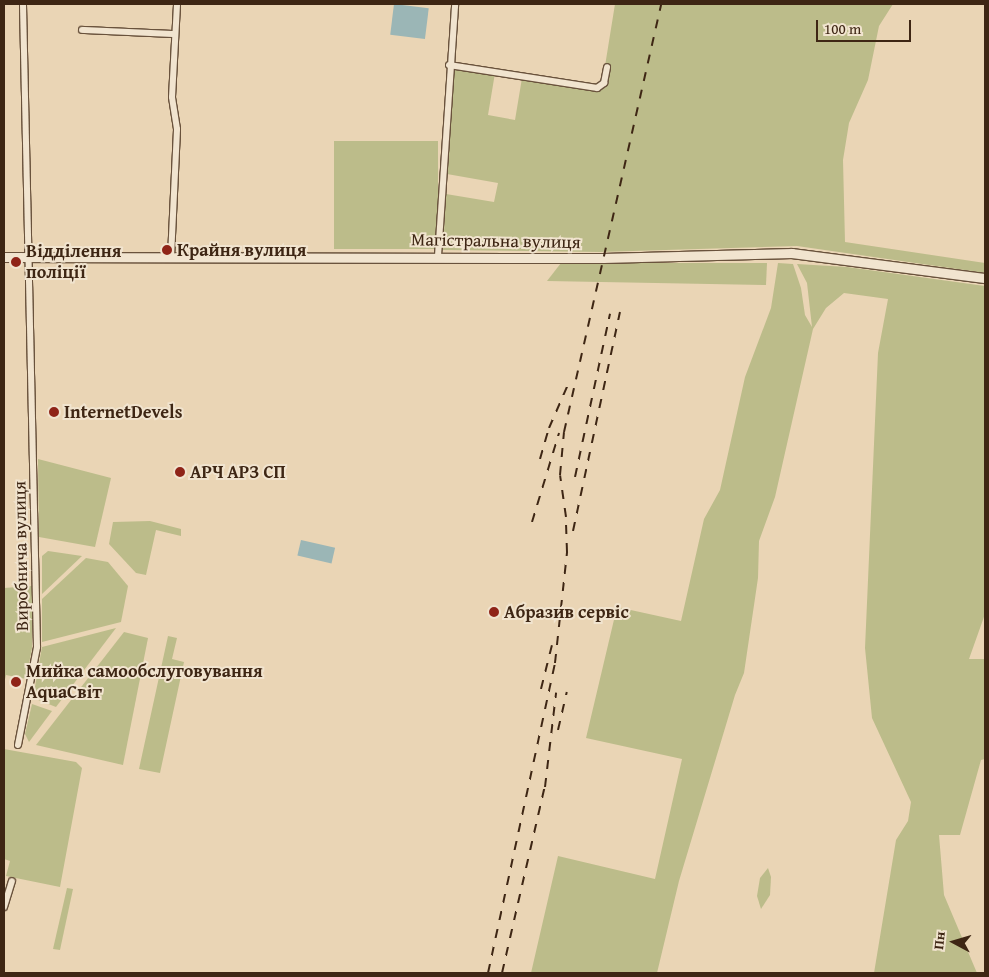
<!DOCTYPE html>
<meta charset="utf-8">
<style>
body{margin:0}
#map{position:relative;width:989px;height:977px;overflow:hidden;background:#ead5b5;font-family:"Gentium Book Plus",serif}
div>[style]{position:absolute}
.green>*{inset:0;background:#bcbc8a;transform-origin:0 0}
.water>*{inset:0;background:#9bb6b6;transform-origin:0 0}
.roads{filter:drop-shadow(1px 0 #69523c) drop-shadow(-1px 0 #69523c) drop-shadow(0 1px #69523c) drop-shadow(0 -1px #69523c)}
.street>*{height:6px;margin:-3px;padding:0 3px;transform-origin:3px;border-radius:3px;background:#f1e4cf}
.secondary>*{height:9px;margin:-4.5px;padding:0 4.5px;transform-origin:4.5px;border-radius:4.5px;background:#f1e4cf}
.rail>*{height:2px;margin-top:-1px;transform-origin:0;background:repeating-linear-gradient(90deg,#3e2614 0 9px,transparent 0 18px)}
.dots>*{width:14px;height:14px;translate:-50% -50%;box-sizing:border-box;border:2px solid #f1e4cf;border-radius:50%}
span{translate:-50% -50%;white-space:nowrap;text-align:center;line-height:1.15;-webkit-text-stroke:4px #f1e4cf;paint-order:stroke}
.street-label{font-size:18px;color:#3e2614}
.poi-label{font-size:18px;color:#3e2614;font-weight:700}
.left{translate:0 -50%;text-align:left}
.frame{position:absolute;inset:0;border:5px solid #3e2614;pointer-events:none}
.north{position:absolute;left:929px;top:917px;width:50px;height:50px;-webkit-text-stroke:4px #f1e4cf;paint-order:stroke;rotate:276deg;font-size:14px;font-weight:700;line-height:20px;text-align:center;color:#3e2614}
.north::after{content:'';display:block;margin:auto;width:18px;height:22px;background:#3e2614;clip-path:polygon(50% 0,100% 100%,50% 72%,0 100%)}
.scale{position:absolute;left:816px;top:20px;width:95px;height:22px;box-sizing:border-box;border:2px solid #3e2614;border-top:0;padding-left:6px;font-size:15px;line-height:18px;white-space:nowrap;color:#3e2614;-webkit-text-stroke:4px #f1e4cf;paint-order:stroke}
</style>
<div id="map">
<div class="green">
<div style="clip-path:polygon(615px 4px,893px 4px,879px 26px,868px 80px,849px 123px,843px 160px,845px 242px,985px 263px,985px 273px,797px 246px,600px 252px,443px 250px,446px 194px,494px 202px,498px 183px,447px 174px,452px 68px,495px 73px,488px 115px,515px 120px,522px 78px,597px 91px,606px 85px,605px 66px)"></div>
<div style="left:334px;top:141px;width:104px;height:108px"></div>
<div style="clip-path:polygon(561px 263px,767px 263px,766px 285px,547px 281px)"></div>
<div style="clip-path:polygon(778px 263px,793px 264px,801px 288px,805px 315px,812px 327px,807px 283px,797px 264px,847px 267px,985px 286px,985px 614px,969px 659px,985px 659px,985px 759px,981px 760px,960px 835px,939px 835px,944px 895px,977px 973px,874px 973px,896px 840px,908px 821px,911px 802px,872px 718px,865px 648px,878px 353px,888px 299px,844px 293px,826px 308px,813px 329px,775px 497px,759px 541px,758px 578px,744px 673px,735px 695px,679px 881px,657px 973px,531px 973px,558px 856px,655px 879px,682px 759px,586px 738px,617px 607px,681px 621px,704px 519px,720px 490px,745px 377px,771px 308px)"></div>
<div style="clip-path:polygon(38px 459px,111px 478px,95px 547px,39px 537px)"></div>
<div style="clip-path:polygon(150px 521px,181px 529px,181px 536px,156px 530px,146px 575px,136px 573px,109px 544px,113px 522px)"></div>
<div style="clip-path:polygon(48px 551px,82px 556px,42px 594px,42px 556px)"></div>
<div style="clip-path:polygon(86px 558px,108px 562px,128px 586px,121px 622px,42px 642px,42px 599px)"></div>
<div style="clip-path:polygon(32px 586px,32px 648px,26px 679px,6px 675px,4px 684px,4px 588px)"></div>
<div style="clip-path:polygon(116px 628px,56px 707px,33px 698px,42px 647px)"></div>
<div style="clip-path:polygon(124px 632px,148px 638px,123px 765px,36px 745px)"></div>
<div style="clip-path:polygon(168px 636px,177px 638px,172px 659px,184px 662px,160px 773px,139px 769px)"></div>
<div style="clip-path:polygon(32px 704px,52px 711px,29px 742px,25px 734px)"></div>
<div style="clip-path:polygon(4px 749px,76px 762px,82px 768px,60px 887px,6px 876px,10px 861px,4px 859px)"></div>
<div style="clip-path:polygon(768px 868px,771px 877px,770px 895px,761px 909px,757px 896px,760px 878px)"></div>
<div style="clip-path:polygon(67px 888px,73px 889px,60px 950px,53px 949px)"></div>
</div>
<div class="water">
<div style="left:394px;top:4px;width:35px;height:31px;rotate:7deg"></div>
<div style="left:301px;top:540px;width:35px;height:16px;rotate:13deg"></div>
</div>
<div class="roads">
<div class="street">
<div style="left:82px;top:30px;width:93px;rotate:2.5deg"></div>
<div style="left:449px;top:65px;width:150px;rotate:8.8deg"></div>
<div style="left:597px;top:88px;width:9px;rotate:-36deg"></div>
<div style="left:604px;top:83px;width:16px;rotate:-79deg"></div>
<div style="left:438px;top:256px;width:253px;rotate:-86.1deg"></div>
<div style="left:171px;top:257px;width:128px;rotate:-87.3deg"></div>
<div style="left:177px;top:129px;width:32px;rotate:-99deg"></div>
<div style="left:172px;top:97px;width:93px;rotate:-86.9deg"></div>
<div style="left:18px;top:745px;width:100px;rotate:-79deg"></div>
<div style="left:37px;top:647px;width:643px;rotate:-91.25deg"></div>
<div style="left:4px;top:907px;width:27px;rotate:-73deg"></div>
</div>
<div class="secondary">
<div style="left:4px;top:257px;width:599px;rotate:0.1deg"></div>
<div style="left:603px;top:258px;width:189px;rotate:-1.5deg"></div>
<div style="left:792px;top:253px;width:195px;rotate:7.4deg"></div>
</div>
</div>
<div class="rail">
<div style="left:540px;top:459px;width:32px;rotate:-74deg"></div>
<div style="left:549px;top:428px;width:52px;rotate:-66.4deg"></div>
<div style="left:575px;top:477px;width:167px;rotate:-77.9deg"></div>
<div style="left:532px;top:522px;width:93px;rotate:-73.1deg"></div>
<div style="left:573px;top:531px;width:224px;rotate:-77.9deg"></div>
<div style="left:541px;top:689px;width:45px;rotate:-76deg"></div>
<div style="left:558px;top:730px;width:39px;rotate:-77deg"></div>
<div style="left:545px;top:787px;width:95px;rotate:-83.3deg"></div>
<div style="left:488px;top:973px;width:317px;rotate:-77.8deg"></div>
<div style="left:555px;top:663px;width:112px;rotate:-83.8deg"></div>
<div style="left:567px;top:552px;width:35px;rotate:-92deg"></div>
<div style="left:566px;top:517px;width:42px;rotate:-98.1deg"></div>
<div style="left:560px;top:475px;width:43px;rotate:-84.7deg"></div>
<div style="left:564px;top:432px;width:439px;rotate:-77.2deg"></div>
<div style="left:502px;top:973px;width:197px;rotate:-77.1deg"></div>
</div>
<div class="dots">
<div style="left:167px;top:250px;background:#8f2418"></div>
<div style="left:16px;top:262px;background:#8f2418"></div>
<div style="left:54px;top:412px;background:#8f2418"></div>
<div style="left:180px;top:472px;background:#8f2418"></div>
<div style="left:494px;top:612px;background:#8f2418"></div>
<div style="left:16px;top:682px;background:#8f2418"></div>
</div>
<div class="street-label">
<span style="left:496px;top:241px;rotate:1deg">Магістральна вулиця</span>
<span style="left:21px;top:556px;rotate:-91deg">Виробнича вулиця</span>
</div>
<div class="poi-label">
<span class="left" style="left:177px;top:250px">Крайня вулиця</span>
<span class="left" style="left:26px;top:262px">Відділення<br>поліції</span>
<span class="left" style="left:64px;top:412px">InternetDevels</span>
<span class="left" style="left:190px;top:472px">АРЧ АРЗ СП</span>
<span class="left" style="left:504px;top:612px">Абразив сервіс</span>
<span class="left" style="left:26px;top:682px">Мийка самообслуговування<br>AquaСвіт</span>
</div>
<div class="frame"></div>
<div class="north">Пн</div>
<div class="scale">100 m</div>
</div>
